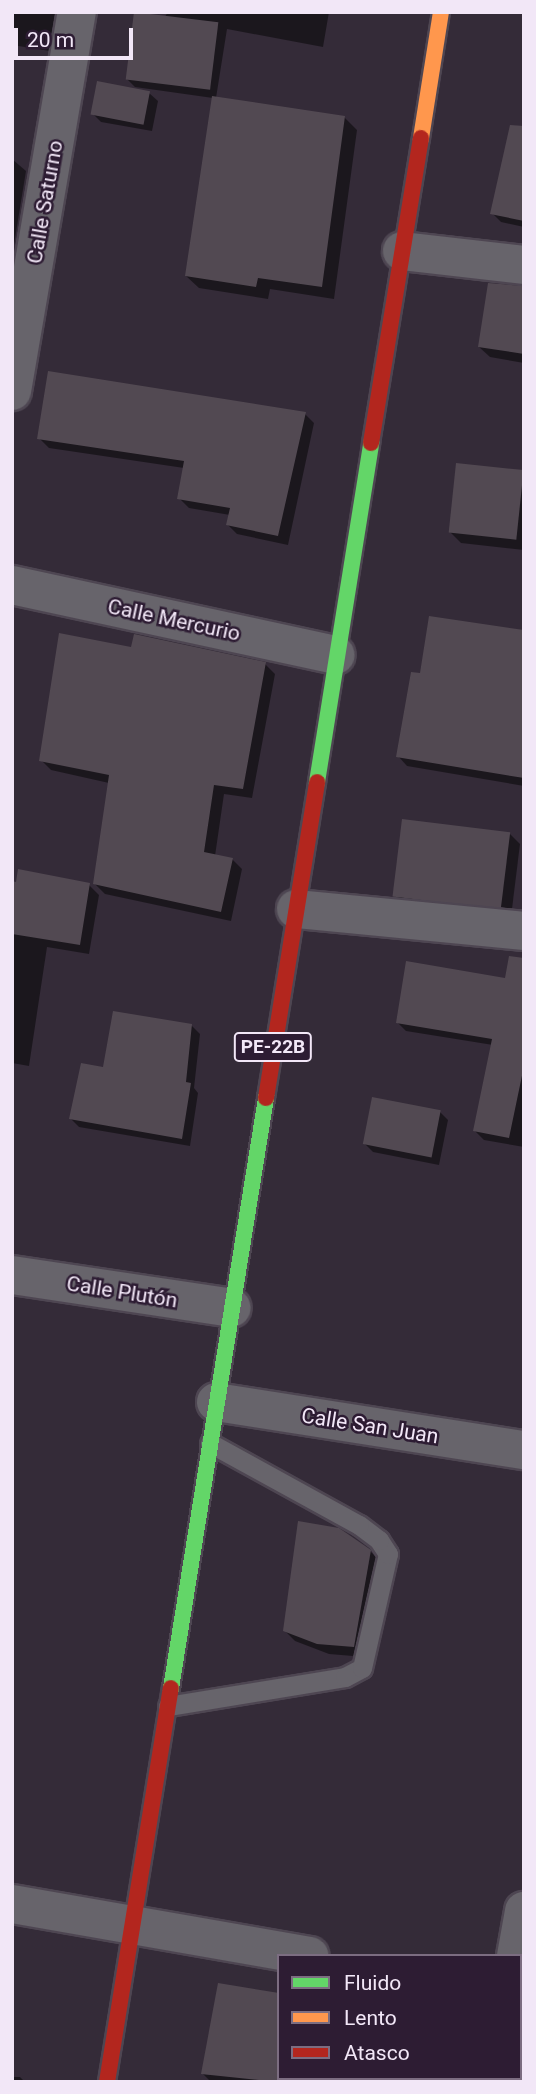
<!DOCTYPE html>
<meta charset="utf-8">
<style>
body{margin:0}
#map{position:relative;width:536px;height:2094px;overflow:hidden;background:#342b38;font-family:Roboto,sans-serif}
div>[style]{position:absolute}
.shadow>*{inset:0;background:#0007}
.building>*{inset:0;background:#524952;transform-origin:0 0}
.roads{filter:drop-shadow(2px 0 #4e4652) drop-shadow(-2px 0 #4e4652) drop-shadow(0 2px #4e4652) drop-shadow(0 -2px #4e4652)}
.lane>*{height:19px;margin:-9.5px;padding:0 9.5px;transform-origin:9.5px;border-radius:9.5px;background:#67646b}
.street>*{height:38px;margin:-19px;padding:0 19px;transform-origin:19px;border-radius:19px;background:#67646b}
.fast>*{height:16px;margin:-8px;padding:0 8px;transform-origin:8px;border-radius:8px;background:#63d668}
.slow>*{height:16px;margin:-8px;padding:0 8px;transform-origin:8px;border-radius:8px;background:#ff974d}
.jam>*{height:16px;margin:-8px;padding:0 8px;transform-origin:8px;border-radius:8px;background:#b3261e}
span{translate:-50% -50%;white-space:nowrap;text-align:center;line-height:1.15;-webkit-text-stroke:5px #2d1c33;paint-order:stroke}
.shield-label span{padding:2px 5px;background:#2d1c33;border:2px solid;border-radius:5px;-webkit-text-stroke-width:0}
.shield-label{font-size:19px;color:#f2e7f7;font-weight:700}
.street-label{font-size:21px;color:#f2e7f7}
.frame{position:absolute;inset:0;border:14px solid #f2e7f7;pointer-events:none}
.legend{position:absolute;left:277px;top:1954px;width:245px;height:126px;box-sizing:border-box;background:#2d1c33;border:2px solid #7c6d81;margin:0;padding:9px 12px;list-style:none;font-size:21px;color:#f2e7f7}
.legend li{display:flex;align-items:center;gap:14px;height:35px}
.legend b{width:35px;border:2px solid #7c6d81}
.scale{position:absolute;left:14px;top:28px;width:119px;height:32px;box-sizing:border-box;border:4px solid #f2e7f7;border-top:0;padding-left:9px;font-size:21px;line-height:24px;white-space:nowrap;color:#f2e7f7;-webkit-text-stroke:5px #2d1c33;paint-order:stroke}
</style>
<div id="map">
<div class="shadow">
<div style="clip-path:polygon(12px 12px,59px 12px,50px 51px,12px 45px)"></div>
<div style="clip-path:polygon(168px 12px,329px 12px,323px 47px,227px 29px,216px 98px,344px 117px,357px 130px,334px 299px,270px 289px,268px 299px,199px 288px,186px 276px,213px 98px,135px 87px,126px 78px)"></div>
<div style="clip-path:polygon(149px 93px,158px 101px,152px 131px,101px 122px,93px 114px)"></div>
<div style="clip-path:polygon(524px 147px,524px 227px,501px 222px,492px 213px)"></div>
<div style="clip-path:polygon(12px 159px,26px 171px,12px 257px)"></div>
<div style="clip-path:polygon(524px 287px,524px 363px,490px 357px,479px 347px)"></div>
<div style="clip-path:polygon(305px 414px,314px 423px,288px 545px,237px 534px,228px 525px,230px 515px,189px 508px,179px 498px,184px 468px,49px 448px,39px 438px)"></div>
<div style="clip-path:polygon(524px 472px,524px 550px,461px 543px,450px 532px)"></div>
<div style="clip-path:polygon(524px 632px,524px 786px,407px 766px,398px 756px,421px 675px)"></div>
<div style="clip-path:polygon(133px 649px,265px 664px,275px 674px,252px 798px,224px 794px,215px 856px,232px 859px,242px 869px,231px 921px,105px 894px,95px 884px,109px 783px,51px 770px,41px 760px)"></div>
<div style="clip-path:polygon(509px 833px,520px 844px,511px 917px,405px 907px,395px 896px)"></div>
<div style="clip-path:polygon(12px 883px,89px 885px,99px 895px,89px 954px,47px 947px,29px 1066px,12px 1063px)"></div>
<div style="clip-path:polygon(524px 982px,524px 1147px,484px 1140px,475px 1131px,493px 1045px,406px 1031px,397px 1022px)"></div>
<div style="clip-path:polygon(192px 1026px,200px 1034px,194px 1088px,198px 1093px,190px 1146px,79px 1127px,71px 1119px,105px 1069px)"></div>
<div style="clip-path:polygon(440px 1112px,448px 1120px,439px 1165px,373px 1152px,365px 1144px)"></div>
<div style="clip-path:polygon(370px 1551px,381px 1562px,365px 1657px,329px 1654px,295px 1641px,284px 1630px)"></div>
<div style="clip-path:polygon(203px 2074px,279px 2078px,339px 2078px,211px 2082px)"></div>
<div style="clip-path:polygon(12px 2077px,20px 2077px,25px 2082px,12px 2082px)"></div>
<div style="clip-path:polygon(392px 2078px,499px 2078px,391px 2082px)"></div>
</div>
<div class="building">
<div style="left:134px;top:12px;width:85px;height:68px;rotate:7deg"></div>
<div style="left:97px;top:81px;width:54px;height:34px;rotate:11deg"></div>
<div style="clip-path:polygon(212px 96px,345px 116px,322px 287px,258px 278px,256px 287px,185px 276px)"></div>
<div style="clip-path:polygon(510px 125px,524px 126px,524px 221px,490px 214px)"></div>
<div style="clip-path:polygon(488px 283px,524px 286px,524px 354px,478px 347px)"></div>
<div style="clip-path:polygon(48px 371px,306px 412px,278px 536px,226px 525px,230px 508px,177px 499px,184px 461px,37px 439px)"></div>
<div style="left:456px;top:463px;width:68px;height:70px;rotate:6deg"></div>
<div style="clip-path:polygon(429px 616px,524px 630px,524px 778px,396px 757px,411px 672px,420px 673px)"></div>
<div style="clip-path:polygon(59px 633px,131px 647px,134px 634px,266px 662px,243px 789px,214px 785px,204px 852px,233px 858px,221px 912px,93px 884px,109px 775px,39px 761px)"></div>
<div style="left:402px;top:819px;width:109px;height:78px;rotate:7deg"></div>
<div style="clip-path:polygon(18px 869px,90px 883px,80px 945px,12px 934px,12px 881px,16px 882px)"></div>
<div style="clip-path:polygon(509px 956px,524px 958px,524px 1066px,509px 1138px,473px 1131px,492px 1039px,396px 1023px,406px 961px,505px 978px)"></div>
<div style="clip-path:polygon(113px 1011px,192px 1024px,186px 1082px,191px 1083px,182px 1139px,69px 1119px,81px 1063px,103px 1067px)"></div>
<div style="left:372px;top:1097px;width:70px;height:48px;rotate:11deg"></div>
<div style="clip-path:polygon(298px 1521px,339px 1528px,371px 1550px,354px 1647px,317px 1644px,283px 1631px)"></div>
<div style="clip-path:polygon(218px 1983px,279px 1993px,279px 2082px,201px 2074px)"></div>
</div>
<div class="roads">
<div class="lane">
<div style="left:168px;top:1706px;width:179px;rotate:-9.3deg"></div>
<div style="left:345px;top:1677px;width:19px;rotate:-28deg"></div>
<div style="left:362px;top:1668px;width:117px;rotate:-77.2deg"></div>
<div style="left:388px;top:1554px;width:17px;rotate:-123deg"></div>
<div style="left:379px;top:1540px;width:25px;rotate:-143deg"></div>
<div style="left:359px;top:1525px;width:170px;rotate:-151.2deg"></div>
</div>
<div class="street">
<div style="left:402px;top:251px;width:123px;rotate:6.5deg"></div>
<div style="left:12px;top:391px;width:385px;rotate:-80.3deg"></div>
<div style="left:12px;top:585px;width:331px;rotate:12.2deg"></div>
<div style="left:296px;top:909px;width:229px;rotate:5.5deg"></div>
<div style="left:12px;top:1275px;width:222px;rotate:8.5deg"></div>
<div style="left:216px;top:1402px;width:312px;rotate:8.9deg"></div>
<div style="left:12px;top:1904px;width:302px;rotate:9.9deg"></div>
<div style="left:516px;top:1956px;width:46px;rotate:-79.9deg"></div>
<div style="left:520px;top:1992px;width:4px"></div>
<div style="left:508px;top:2082px;width:4px;rotate:-90deg"></div>
</div>
<div class="fast">
<div style="left:317px;top:782px;width:343px;rotate:-80.9deg"></div>
<div style="left:171px;top:1688px;width:598px;rotate:-80.85deg"></div>
</div>
<div class="slow">
<div style="left:421px;top:138px;width:128px;rotate:-81deg"></div>
</div>
<div class="jam">
<div style="left:371px;top:443px;width:309px;rotate:-80.7deg"></div>
<div style="left:266px;top:1098px;width:320px;rotate:-80.8deg"></div>
<div style="left:107px;top:2082px;width:399px;rotate:-80.8deg"></div>
</div>
</div>
<div class="shield-label">
<span style="left:273px;top:1047px">PE-22B</span>
</div>
<div class="street-label">
<span style="left:45px;top:202px;rotate:-80deg">Calle Saturno</span>
<span style="left:174px;top:620px;rotate:12deg">Calle Mercurio</span>
<span style="left:122px;top:1292px;rotate:9deg">Calle Plutón</span>
<span style="left:370px;top:1426px;rotate:9deg">Calle San Juan</span>
</div>
<div class="frame"></div>
<ul class="legend">
<li><b style="height:9px;background:#63d668"></b>Fluido</li>
<li><b style="height:9px;background:#ff974d"></b>Lento</li>
<li><b style="height:9px;background:#b3261e"></b>Atasco</li>
</ul>
<div class="scale">20 m</div>
</div>
